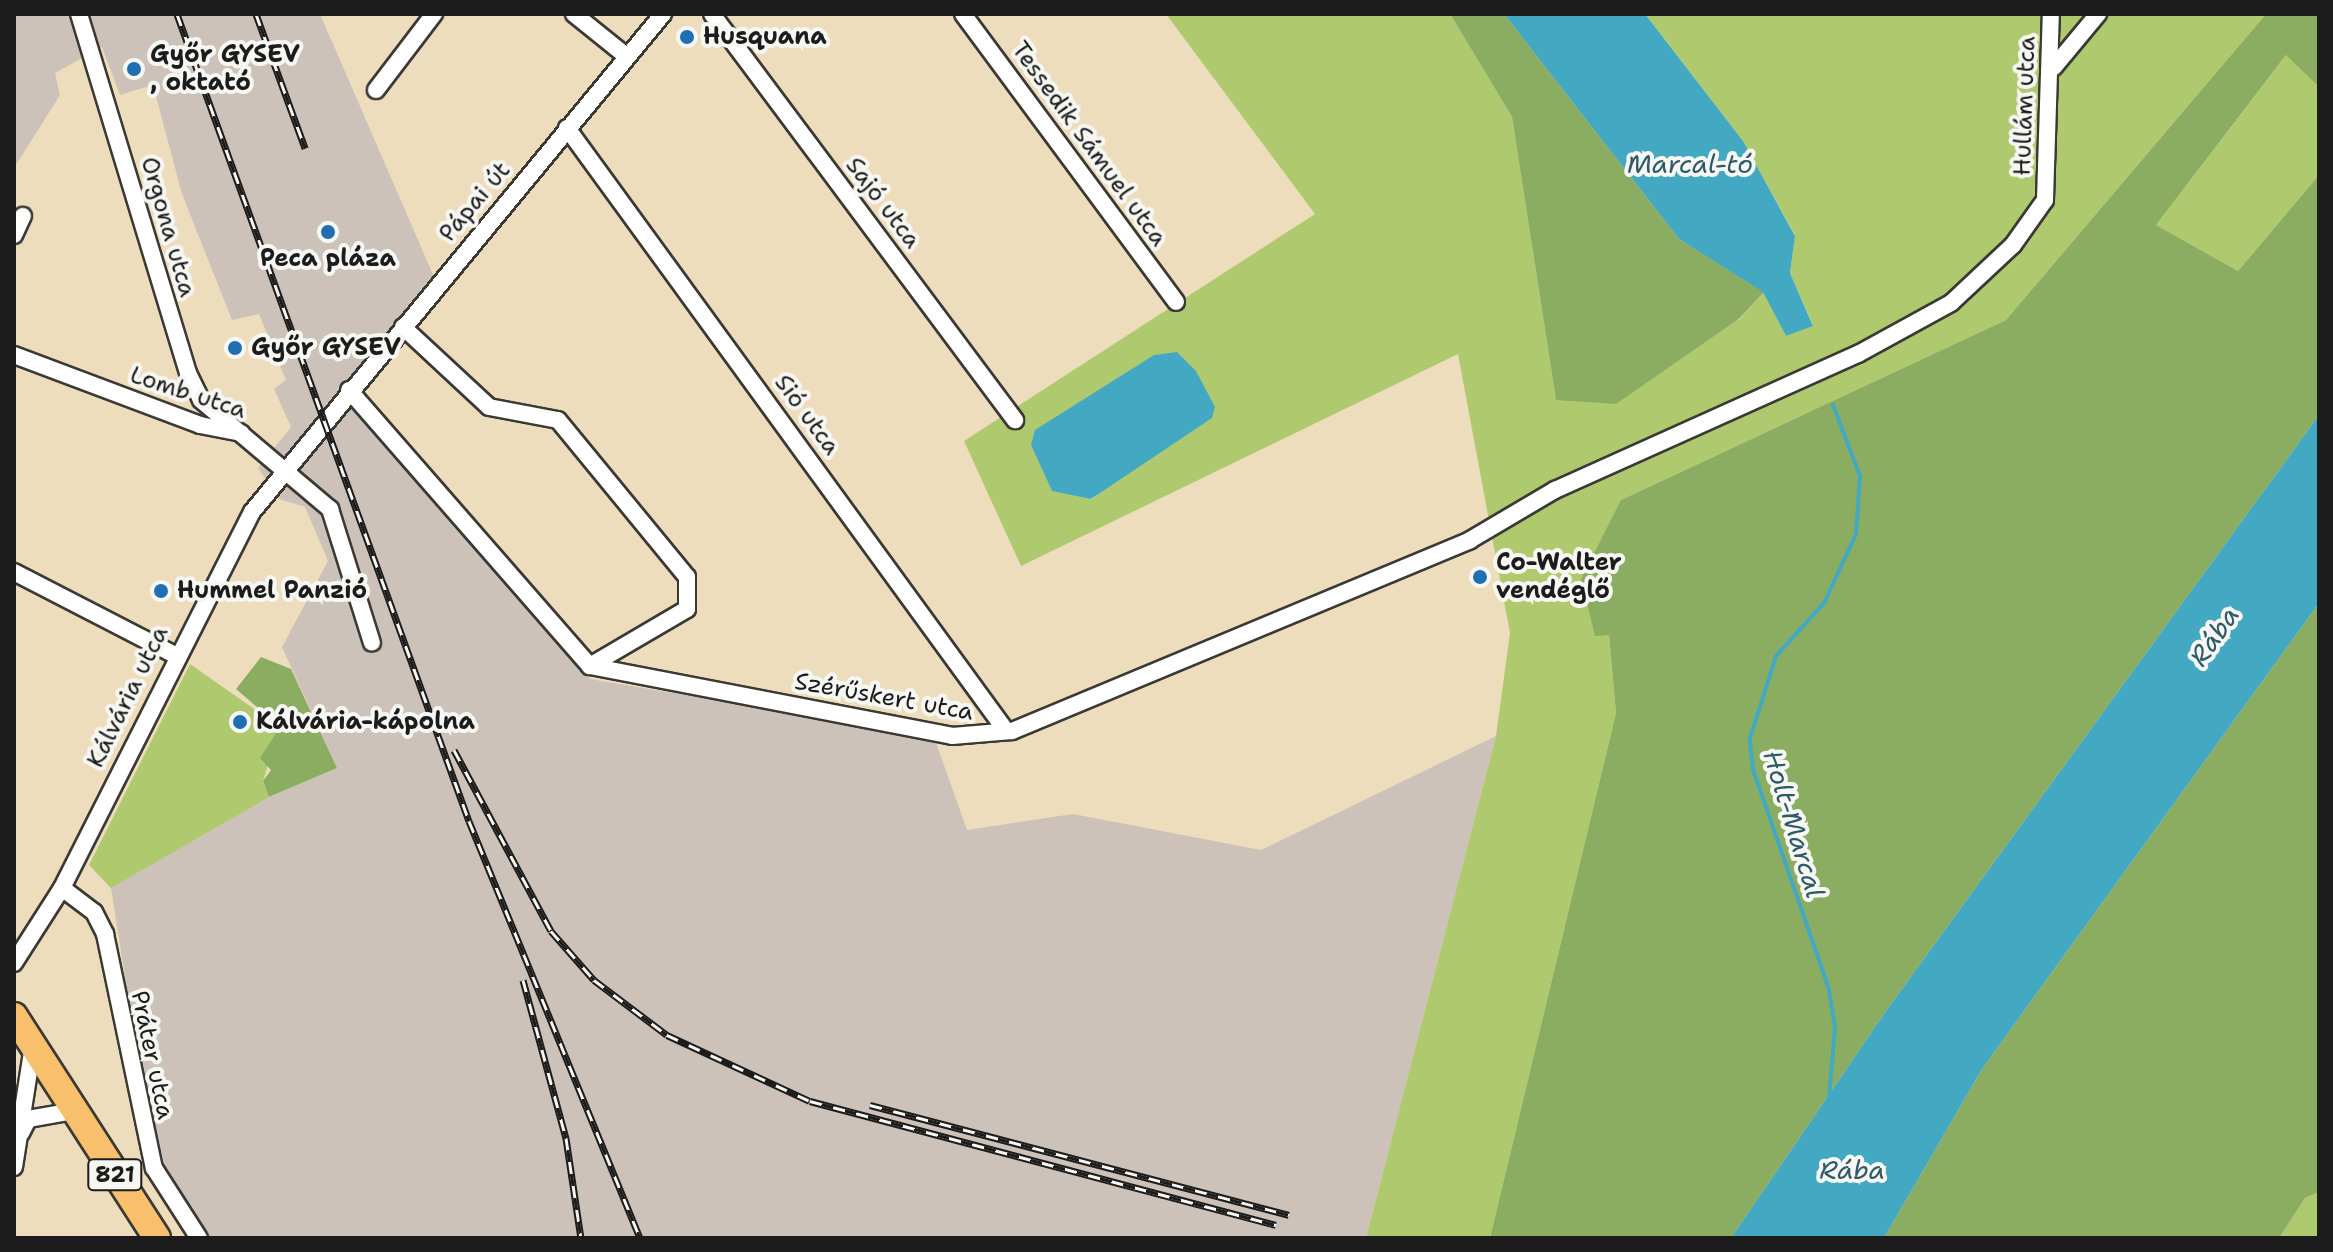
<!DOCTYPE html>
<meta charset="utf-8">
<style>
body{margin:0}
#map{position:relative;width:2333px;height:1252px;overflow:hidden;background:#edddbc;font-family:"Shantell Sans",sans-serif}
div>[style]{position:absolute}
.industrial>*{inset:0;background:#cdc2b9}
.green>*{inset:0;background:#afc96f}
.forest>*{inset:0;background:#8bad62}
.water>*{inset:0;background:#43a9c3}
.stream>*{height:4px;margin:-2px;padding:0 2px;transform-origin:2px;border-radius:2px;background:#43a9c3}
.roads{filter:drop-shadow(2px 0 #3b3934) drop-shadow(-2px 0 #3b3934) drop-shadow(0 2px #3b3934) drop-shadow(0 -2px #3b3934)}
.minor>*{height:16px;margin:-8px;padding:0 8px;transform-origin:8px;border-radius:8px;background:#fff}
.primary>*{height:26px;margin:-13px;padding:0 13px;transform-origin:13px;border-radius:13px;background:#f8bf6c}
.rail>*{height:7px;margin-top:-3.5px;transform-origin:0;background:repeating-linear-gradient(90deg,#f6f6f2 0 12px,#1c1c1c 0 24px);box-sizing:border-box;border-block:2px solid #1c1c1c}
.dots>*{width:22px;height:22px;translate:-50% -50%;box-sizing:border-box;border:4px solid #f6f6f2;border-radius:50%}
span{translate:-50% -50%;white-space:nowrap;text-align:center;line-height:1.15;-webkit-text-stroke:8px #f6f6f2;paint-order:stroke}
.shield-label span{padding:2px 6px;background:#f6f6f2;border:2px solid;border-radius:6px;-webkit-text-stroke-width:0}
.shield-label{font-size:22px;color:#1c1c1c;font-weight:700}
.poi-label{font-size:24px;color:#1c1c1c;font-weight:700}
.left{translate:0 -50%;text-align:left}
.street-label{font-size:24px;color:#1c1c1c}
.water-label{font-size:26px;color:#2e5b67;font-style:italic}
.frame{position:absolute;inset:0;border:16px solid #1c1c1c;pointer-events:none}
</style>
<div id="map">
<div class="industrial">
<div style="clip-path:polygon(14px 14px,320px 14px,441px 293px,352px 402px,590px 679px,934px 737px,967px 830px,1073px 814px,1261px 850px,1496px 736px,1366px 1238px,205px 1238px,152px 1148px,111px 888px,251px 805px,337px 768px,282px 647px,328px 561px,305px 507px,279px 499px,258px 468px,291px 427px,274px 389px,286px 380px,259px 314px,232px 320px,182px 194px,153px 85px,120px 95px,102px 47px,55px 73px,60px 95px,14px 168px)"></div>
</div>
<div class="green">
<div style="clip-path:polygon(evenodd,1166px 14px,1450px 14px,1512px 117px,1556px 400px,1740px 319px,1764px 292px,1786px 336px,1813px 325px,1790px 273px,1795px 235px,1743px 141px,1645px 14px,2266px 14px,2006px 320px,1621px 500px,1609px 635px,1616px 713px,1490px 1238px,1366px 1238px,1496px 736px,1510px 633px,1458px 354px,1021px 566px,964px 441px,1315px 214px,1166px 14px,1031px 445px,1136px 464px,1092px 499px,1052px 490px,1031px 445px)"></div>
<div style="clip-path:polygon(2287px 54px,2319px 87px,2319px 175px,2238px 271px,2156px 225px)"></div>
<div style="clip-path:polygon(190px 664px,280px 727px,263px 781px,269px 797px,111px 888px,89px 865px)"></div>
<div style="clip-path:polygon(2319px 1192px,2319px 1238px,2279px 1238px,2305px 1198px)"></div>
</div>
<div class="forest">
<div style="clip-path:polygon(1450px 14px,1504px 14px,1679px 239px,1764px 292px,1740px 318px,1616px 404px,1556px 400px,1512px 117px)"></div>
<div style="clip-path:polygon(2266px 14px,2319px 14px,2319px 87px,2286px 55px,2156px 225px,2238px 271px,2319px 175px,2319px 415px,1886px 1011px,1731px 1238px,1490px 1238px,1616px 713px,1609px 635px,1595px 636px,1581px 579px,1621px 500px,2006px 320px)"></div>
<div style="clip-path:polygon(2319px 603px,2319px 1192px,2305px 1198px,2279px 1238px,1884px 1238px,1982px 1069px)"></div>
<div style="clip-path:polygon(261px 657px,291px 669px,337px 768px,269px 797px,263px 781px,271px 770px,260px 758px,280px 727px,236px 689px)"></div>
</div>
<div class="water">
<div style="clip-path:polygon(1504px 14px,1645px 14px,1743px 141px,1795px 236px,1790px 273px,1813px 326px,1786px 336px,1763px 292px,1679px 239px)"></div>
<div style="clip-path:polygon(1177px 352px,1196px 371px,1215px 407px,1212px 418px,1091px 499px,1052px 491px,1031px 445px,1035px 430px,1154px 355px)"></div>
<div style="clip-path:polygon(2319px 415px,2319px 603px,1982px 1069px,1884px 1238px,1731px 1238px,1886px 1011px)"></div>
</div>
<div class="stream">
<div style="left:1829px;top:1097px;width:69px;rotate:-85deg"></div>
<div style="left:1835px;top:1028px;width:39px;rotate:-99deg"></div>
<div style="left:1829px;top:989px;width:233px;rotate:-109.1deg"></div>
<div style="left:1753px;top:769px;width:31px;rotate:-96deg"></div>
<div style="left:1750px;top:738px;width:86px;rotate:-72.4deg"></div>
<div style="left:1776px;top:656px;width:72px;rotate:-47.8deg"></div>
<div style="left:1824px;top:603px;width:76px;rotate:-65.1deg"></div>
<div style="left:1856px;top:534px;width:58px;rotate:-86.1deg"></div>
<div style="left:1860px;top:476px;width:76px;rotate:-110.8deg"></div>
</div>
<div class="roads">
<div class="minor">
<div style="left:79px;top:14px;width:375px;rotate:73.1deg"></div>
<div style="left:188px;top:373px;width:30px;rotate:64deg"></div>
<div style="left:201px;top:400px;width:169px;rotate:40.2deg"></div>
<div style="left:330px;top:509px;width:140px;rotate:72.6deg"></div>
<div style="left:574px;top:14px;width:67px;rotate:38.9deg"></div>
<div style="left:712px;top:14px;width:507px;rotate:53.27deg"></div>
<div style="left:963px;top:14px;width:358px;rotate:53.5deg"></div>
<div style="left:2054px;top:67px;width:69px;rotate:-50.3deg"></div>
<div style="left:376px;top:90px;width:96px;rotate:-52.7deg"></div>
<div style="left:567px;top:128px;width:746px;rotate:53.94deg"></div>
<div style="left:14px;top:235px;width:21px;rotate:-65deg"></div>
<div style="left:403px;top:327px;width:117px;rotate:42.9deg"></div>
<div style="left:489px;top:407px;width:70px;rotate:10.7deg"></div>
<div style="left:558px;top:420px;width:203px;rotate:50.6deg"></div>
<div style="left:687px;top:577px;width:32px;rotate:90deg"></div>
<div style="left:687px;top:609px;width:113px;rotate:149.6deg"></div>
<div style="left:14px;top:355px;width:199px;rotate:20.6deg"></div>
<div style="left:200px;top:425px;width:42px;rotate:11deg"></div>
<div style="left:349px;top:390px;width:366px;rotate:48.9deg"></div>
<div style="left:590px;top:666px;width:369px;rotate:10.9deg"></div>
<div style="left:952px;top:736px;width:60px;rotate:-4.8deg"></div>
<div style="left:1012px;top:731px;width:496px;rotate:-22.6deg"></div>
<div style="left:1470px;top:540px;width:99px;rotate:-30.5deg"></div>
<div style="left:1555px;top:490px;width:332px;rotate:-24.2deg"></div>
<div style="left:1858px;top:354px;width:106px;rotate:-28.7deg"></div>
<div style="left:1951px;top:303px;width:85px;rotate:-43.1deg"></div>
<div style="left:2013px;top:245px;width:55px;rotate:-54.6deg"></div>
<div style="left:2045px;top:200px;width:186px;rotate:-88.2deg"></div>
<div style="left:14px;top:572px;width:181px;rotate:27.3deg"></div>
<div style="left:62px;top:888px;width:40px;rotate:37deg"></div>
<div style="left:94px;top:912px;width:25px;rotate:63deg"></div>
<div style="left:105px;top:934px;width:239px;rotate:78.2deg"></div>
<div style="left:154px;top:1168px;width:83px;rotate:57.3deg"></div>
<div style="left:14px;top:963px;width:89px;rotate:-57.4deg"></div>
<div style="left:62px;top:888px;width:421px;rotate:-63.2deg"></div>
<div style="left:252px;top:512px;width:646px;rotate:-50.47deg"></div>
<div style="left:21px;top:1133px;width:16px;rotate:-63deg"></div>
<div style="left:28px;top:1119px;width:47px;rotate:-9.9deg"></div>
<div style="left:14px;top:1167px;width:122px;rotate:-81.1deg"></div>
</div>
<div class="primary">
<div style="left:14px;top:1016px;width:264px;rotate:57.2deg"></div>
</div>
</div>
<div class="rail">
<div style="left:177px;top:14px;width:858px;rotate:70.11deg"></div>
<div style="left:469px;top:821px;width:451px;rotate:67.7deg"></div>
<div style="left:256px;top:14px;width:143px;rotate:69.9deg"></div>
<div style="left:454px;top:750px;width:205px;rotate:61.8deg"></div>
<div style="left:551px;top:931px;width:65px;rotate:48.7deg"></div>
<div style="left:594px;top:980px;width:91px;rotate:37deg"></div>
<div style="left:667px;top:1035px;width:157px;rotate:24.8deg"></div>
<div style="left:810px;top:1101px;width:482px;rotate:14.9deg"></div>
<div style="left:523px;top:980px;width:164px;rotate:74.8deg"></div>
<div style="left:566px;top:1138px;width:101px;rotate:81.5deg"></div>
<div style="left:870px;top:1105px;width:433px;rotate:14.7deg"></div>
</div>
<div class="dots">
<div style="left:687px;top:37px;background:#1f6fb2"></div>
<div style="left:134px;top:69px;background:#1f6fb2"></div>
<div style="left:328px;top:232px;background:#1f6fb2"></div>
<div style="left:235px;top:348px;background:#1f6fb2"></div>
<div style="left:1480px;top:577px;background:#1f6fb2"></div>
<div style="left:161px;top:591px;background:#1f6fb2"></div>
<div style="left:240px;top:722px;background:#1f6fb2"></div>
</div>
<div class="shield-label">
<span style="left:115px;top:1175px">821</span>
</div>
<div class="poi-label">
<span class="left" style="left:703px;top:37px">Husquana</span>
<span class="left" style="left:150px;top:69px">Győr GYSEV<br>, oktató</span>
<span style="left:328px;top:259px">Peca pláza</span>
<span class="left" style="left:251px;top:348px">Győr GYSEV</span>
<span class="left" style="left:1496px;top:577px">Co-Walter<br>vendéglő</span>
<span class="left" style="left:177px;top:591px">Hummel Panzió</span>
<span class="left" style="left:256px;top:722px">Kálvária-kápolna</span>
</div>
<div class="street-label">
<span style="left:2025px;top:106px;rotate:-88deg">Hullám utca</span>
<span style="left:1089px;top:144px;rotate:54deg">Tessedik Sámuel utca</span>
<span style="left:475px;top:202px;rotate:-50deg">Pápai út</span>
<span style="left:883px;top:203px;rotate:53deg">Sajó utca</span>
<span style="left:168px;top:227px;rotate:74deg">Orgona utca</span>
<span style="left:188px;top:393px;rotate:18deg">Lomb utca</span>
<span style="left:807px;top:415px;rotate:54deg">Sió utca</span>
<span style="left:128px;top:697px;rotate:-64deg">Kálvária utca</span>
<span style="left:884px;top:697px;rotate:10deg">Szérűskert utca</span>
<span style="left:152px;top:1055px;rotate:78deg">Práter utca</span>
</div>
<div class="water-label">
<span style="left:1690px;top:164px">Marcal-tó</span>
<span style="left:2214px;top:636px;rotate:-55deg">Rába</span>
<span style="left:1794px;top:824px;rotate:73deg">Holt-Marcal</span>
<span style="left:1852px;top:1170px">Rába</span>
</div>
<div class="frame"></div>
</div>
